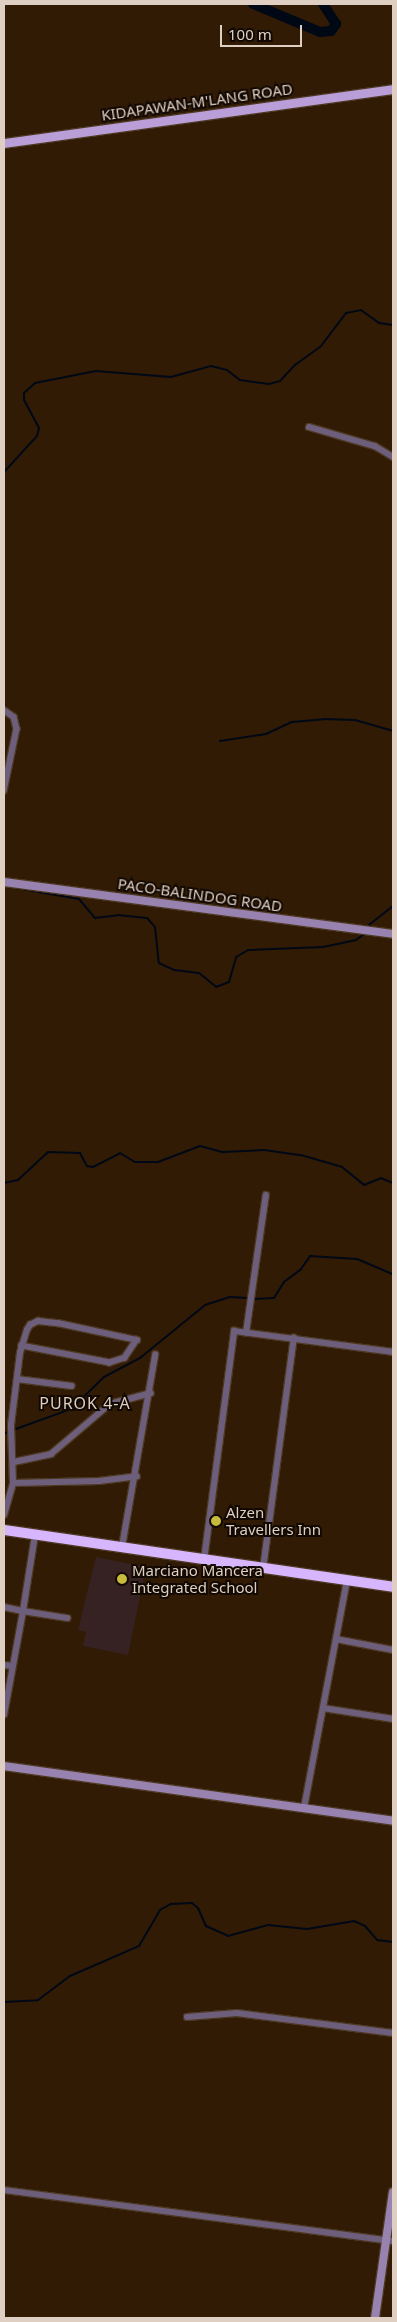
<!DOCTYPE html>
<style>
body{margin:0}
#map{position:relative;width:397px;height:2322px;overflow:hidden;background:#311b04;font-family:"Noto Sans",sans-serif}
div>[style]{position:absolute}
.education>*{inset:0;background:#362223}
.stream>*{height:2px;margin:-1px;padding:0 1px;transform-origin:1px;border-radius:1px;background:#000816}
.river>*{height:10px;margin:-5px;padding:0 5px;transform-origin:5px;border-radius:5px;background:#000816}
.roads{filter:drop-shadow(1px 0 #4d3822) drop-shadow(-1px 0 #4d3822) drop-shadow(0 1px #4d3822) drop-shadow(0 -1px #4d3822)}
.street>*{height:5.5px;margin:-2.75px;padding:0 2.75px;transform-origin:2.75px;border-radius:2.75px;background:#6d5f7c}
.secondary>*{height:8px;margin:-4px;padding:0 4px;transform-origin:4px;border-radius:4px;background:#9883b0}
.primary>*{height:9px;margin:-4.5px;padding:0 4.5px;transform-origin:4.5px;border-radius:4.5px;background:#b99ed8}
.highway>*{height:10px;margin:-5px;padding:0 5px;transform-origin:5px;border-radius:5px;background:#d8b6fd}
.dots>*{width:14px;height:14px;translate:-50% -50%;box-sizing:border-box;border:2px solid #120802;border-radius:50%}
span{translate:-50% -50%;white-space:nowrap;text-align:center;line-height:1.15;-webkit-text-stroke:4px #120802;paint-order:stroke}
.street-label{font-size:15px;color:#decfc2}
.poi-label{font-size:15px;color:#decfc2}
.left{translate:0 -50%;text-align:left}
.neighbourhood-label{font-size:16px;color:#decfc2;letter-spacing:1px}
.frame{position:absolute;inset:0;border:5px solid #decfc2;pointer-events:none}
.scale{position:absolute;left:220px;top:25px;width:82px;height:22px;box-sizing:border-box;border:2px solid #decfc2;border-top:0;padding-left:6px;font-size:15px;line-height:18px;white-space:nowrap;color:#decfc2;-webkit-text-stroke:4px #120802;paint-order:stroke}
</style>
<div id="map">
<div class="education">
<div style="clip-path:polygon(96px 1557px,146px 1567px,128px 1655px,83px 1646px,86px 1632px,78px 1630px)"></div>
</div>
<div class="stream">
<div style="left:4px;top:472px;width:49px;rotate:-47.5deg"></div>
<div style="left:37px;top:436px;width:8px;rotate:-76deg"></div>
<div style="left:39px;top:428px;width:32px;rotate:-118deg"></div>
<div style="left:24px;top:400px;width:7px;rotate:-90deg"></div>
<div style="left:24px;top:393px;width:15px;rotate:-42deg"></div>
<div style="left:35px;top:383px;width:62px;rotate:-11.1deg"></div>
<div style="left:96px;top:371px;width:75px;rotate:4.6deg"></div>
<div style="left:171px;top:377px;width:41px;rotate:-15.4deg"></div>
<div style="left:211px;top:366px;width:16px;rotate:14deg"></div>
<div style="left:227px;top:370px;width:16px;rotate:38deg"></div>
<div style="left:240px;top:380px;width:29px;rotate:8deg"></div>
<div style="left:269px;top:384px;width:11px;rotate:-15deg"></div>
<div style="left:280px;top:381px;width:22px;rotate:-47deg"></div>
<div style="left:295px;top:365px;width:32px;rotate:-36deg"></div>
<div style="left:321px;top:346px;width:41px;rotate:-52.9deg"></div>
<div style="left:346px;top:313px;width:15px;rotate:-11deg"></div>
<div style="left:361px;top:310px;width:22px;rotate:36deg"></div>
<div style="left:379px;top:323px;width:14px;rotate:8deg"></div>
<div style="left:220px;top:741px;width:47px;rotate:-8.7deg"></div>
<div style="left:266px;top:734px;width:29px;rotate:-25deg"></div>
<div style="left:292px;top:722px;width:32px;rotate:-5deg"></div>
<div style="left:324px;top:719px;width:31px;rotate:2deg"></div>
<div style="left:355px;top:720px;width:40px;rotate:16deg"></div>
<div style="left:4px;top:886px;width:76px;rotate:9.8deg"></div>
<div style="left:79px;top:899px;width:25px;rotate:50deg"></div>
<div style="left:95px;top:918px;width:23px;rotate:-7deg"></div>
<div style="left:118px;top:915px;width:29px;rotate:6deg"></div>
<div style="left:147px;top:918px;width:12px;rotate:48deg"></div>
<div style="left:155px;top:927px;width:36px;rotate:84deg"></div>
<div style="left:159px;top:963px;width:17px;rotate:25deg"></div>
<div style="left:174px;top:970px;width:25px;rotate:7deg"></div>
<div style="left:199px;top:973px;width:22px;rotate:39deg"></div>
<div style="left:216px;top:987px;width:14px;rotate:-21deg"></div>
<div style="left:229px;top:982px;width:26px;rotate:-74deg"></div>
<div style="left:236px;top:957px;width:14px;rotate:-30deg"></div>
<div style="left:248px;top:950px;width:75px;rotate:-2.3deg"></div>
<div style="left:323px;top:947px;width:34px;rotate:-12deg"></div>
<div style="left:356px;top:940px;width:10px;rotate:-37deg"></div>
<div style="left:365px;top:928px;width:36px;rotate:-38deg"></div>
<div style="left:4px;top:1183px;width:14px;rotate:-12deg"></div>
<div style="left:18px;top:1180px;width:41px;rotate:-43deg"></div>
<div style="left:48px;top:1152px;width:32px;rotate:2deg"></div>
<div style="left:80px;top:1153px;width:15px;rotate:62deg"></div>
<div style="left:87px;top:1166px;width:6px;rotate:9deg"></div>
<div style="left:93px;top:1167px;width:30px;rotate:-27deg"></div>
<div style="left:120px;top:1153px;width:17px;rotate:31deg"></div>
<div style="left:135px;top:1162px;width:23px"></div>
<div style="left:158px;top:1162px;width:45px;rotate:-20.9deg"></div>
<div style="left:200px;top:1146px;width:24px;rotate:15deg"></div>
<div style="left:223px;top:1152px;width:41px;rotate:-2.8deg"></div>
<div style="left:264px;top:1150px;width:37px;rotate:8deg"></div>
<div style="left:301px;top:1155px;width:43px;rotate:16.3deg"></div>
<div style="left:342px;top:1167px;width:28px;rotate:39deg"></div>
<div style="left:364px;top:1185px;width:18px;rotate:-22deg"></div>
<div style="left:381px;top:1178px;width:13px;rotate:23deg"></div>
<div style="left:253px;top:1299px;width:21px;rotate:-3deg"></div>
<div style="left:274px;top:1298px;width:19px;rotate:-58deg"></div>
<div style="left:284px;top:1282px;width:21px;rotate:-37deg"></div>
<div style="left:301px;top:1269px;width:16px;rotate:-55deg"></div>
<div style="left:310px;top:1256px;width:47px;rotate:3.7deg"></div>
<div style="left:357px;top:1259px;width:39px;rotate:23deg"></div>
<div style="left:13px;top:1430px;width:62px;rotate:-19.9deg"></div>
<div style="left:71px;top:1409px;width:46px;rotate:-44.1deg"></div>
<div style="left:104px;top:1377px;width:41px;rotate:-27.8deg"></div>
<div style="left:140px;top:1358px;width:84px;rotate:-39.2deg"></div>
<div style="left:205px;top:1305px;width:26px;rotate:-18deg"></div>
<div style="left:230px;top:1297px;width:17px;rotate:3deg"></div>
<div style="left:4px;top:1434px;width:6px;rotate:-31deg"></div>
<div style="left:4px;top:2002px;width:34px;rotate:-3deg"></div>
<div style="left:38px;top:2000px;width:40px;rotate:-37deg"></div>
<div style="left:70px;top:1976px;width:75px;rotate:-23.5deg"></div>
<div style="left:139px;top:1946px;width:42px;rotate:-59.7deg"></div>
<div style="left:160px;top:1910px;width:13px;rotate:-29deg"></div>
<div style="left:171px;top:1904px;width:21px;rotate:-3deg"></div>
<div style="left:192px;top:1903px;width:8px;rotate:40deg"></div>
<div style="left:198px;top:1908px;width:20px;rotate:66deg"></div>
<div style="left:206px;top:1926px;width:24px;rotate:24deg"></div>
<div style="left:228px;top:1936px;width:41px;rotate:-15.4deg"></div>
<div style="left:268px;top:1925px;width:39px;rotate:6deg"></div>
<div style="left:307px;top:1929px;width:48px;rotate:-9.7deg"></div>
<div style="left:354px;top:1921px;width:12px;rotate:24deg"></div>
<div style="left:365px;top:1926px;width:18px;rotate:49deg"></div>
<div style="left:377px;top:1940px;width:16px;rotate:7deg"></div>
</div>
<div class="river">
<div style="left:253px;top:4px;width:73px;rotate:22.7deg"></div>
<div style="left:320px;top:32px;width:11px;rotate:-5deg"></div>
<div style="left:331px;top:31px;width:9px;rotate:-54deg"></div>
<div style="left:336px;top:24px;width:24px;rotate:-123deg"></div>
</div>
<div class="roads">
<div class="street">
<div style="left:309px;top:427px;width:69px;rotate:16.1deg"></div>
<div style="left:375px;top:446px;width:21px;rotate:31deg"></div>
<div style="left:4px;top:710px;width:12px;rotate:35deg"></div>
<div style="left:14px;top:717px;width:12px;rotate:76deg"></div>
<div style="left:17px;top:729px;width:63px;rotate:101.8deg"></div>
<div style="left:246px;top:1333px;width:139px;rotate:-81.8deg"></div>
<div style="left:17px;top:1379px;width:55px;rotate:7.3deg"></div>
<div style="left:14px;top:1462px;width:38px;rotate:-12deg"></div>
<div style="left:51px;top:1454px;width:77px;rotate:-40.3deg"></div>
<div style="left:110px;top:1404px;width:42px;rotate:-15deg"></div>
<div style="left:13px;top:1483px;width:86px;rotate:-1.3deg"></div>
<div style="left:99px;top:1481px;width:38px;rotate:-7deg"></div>
<div style="left:4px;top:1515px;width:33px;rotate:-74deg"></div>
<div style="left:13px;top:1483px;width:58px;rotate:-92deg"></div>
<div style="left:11px;top:1425px;width:73px;rotate:-82.9deg"></div>
<div style="left:20px;top:1353px;width:7px;rotate:-74deg"></div>
<div style="left:22px;top:1346px;width:17px;rotate:-73deg"></div>
<div style="left:27px;top:1330px;width:6px;rotate:-59deg"></div>
<div style="left:30px;top:1325px;width:9px;rotate:-27deg"></div>
<div style="left:38px;top:1321px;width:20px;rotate:6deg"></div>
<div style="left:58px;top:1323px;width:81px;rotate:12.1deg"></div>
<div style="left:137px;top:1340px;width:22px;rotate:124deg"></div>
<div style="left:125px;top:1358px;width:16px;rotate:162deg"></div>
<div style="left:110px;top:1363px;width:90px;rotate:-169.1deg"></div>
<div style="left:122px;top:1547px;width:195px;rotate:-80.2deg"></div>
<div style="left:204px;top:1560px;width:231px;rotate:-82.5deg"></div>
<div style="left:234px;top:1331px;width:160px;rotate:7.5deg"></div>
<div style="left:263px;top:1569px;width:233px;rotate:-82.4deg"></div>
<div style="left:4px;top:1607px;width:19px;rotate:12deg"></div>
<div style="left:23px;top:1611px;width:77px;rotate:-81deg"></div>
<div style="left:336px;top:1639px;width:58px;rotate:10.9deg"></div>
<div style="left:4px;top:1665px;width:8px;rotate:7deg"></div>
<div style="left:323px;top:1708px;width:71px;rotate:8.9deg"></div>
<div style="left:4px;top:1715px;width:106px;rotate:-79.6deg"></div>
<div style="left:23px;top:1611px;width:45px;rotate:9deg"></div>
<div style="left:304px;top:1808px;width:232px;rotate:-79.3deg"></div>
<div style="left:187px;top:2017px;width:50px;rotate:-4.6deg"></div>
<div style="left:237px;top:2013px;width:157px;rotate:7.3deg"></div>
<div style="left:4px;top:2190px;width:392px;rotate:7.5deg"></div>
</div>
<div class="secondary">
<div style="left:4px;top:882px;width:392px;rotate:7.6deg"></div>
<div style="left:4px;top:1766px;width:393px;rotate:8deg"></div>
<div style="left:375px;top:2318px;width:127px;rotate:-81.9deg"></div>
</div>
<div class="primary">
<div style="left:4px;top:143px;width:393px;rotate:-7.9deg"></div>
</div>
<div class="highway">
<div style="left:4px;top:1530px;width:393px;rotate:8.3deg"></div>
</div>
</div>
<div class="dots">
<div style="left:216px;top:1521px;background:#c7bb3c"></div>
<div style="left:122px;top:1579px;background:#c7bb3c"></div>
</div>
<div class="street-label">
<span style="left:197px;top:102px;rotate:-8deg">KIDAPAWAN-M'LANG ROAD</span>
<span style="left:200px;top:895px;rotate:8deg">PACO-BALINDOG ROAD</span>
</div>
<div class="poi-label">
<span class="left" style="left:226px;top:1521px">Alzen<br>Travellers Inn</span>
<span class="left" style="left:132px;top:1579px">Marciano Mancera<br>Integrated School</span>
</div>
<div class="neighbourhood-label">
<span style="left:85px;top:1403px">PUROK 4-A</span>
</div>
<div class="frame"></div>
<div class="scale">100 m</div>
</div>
